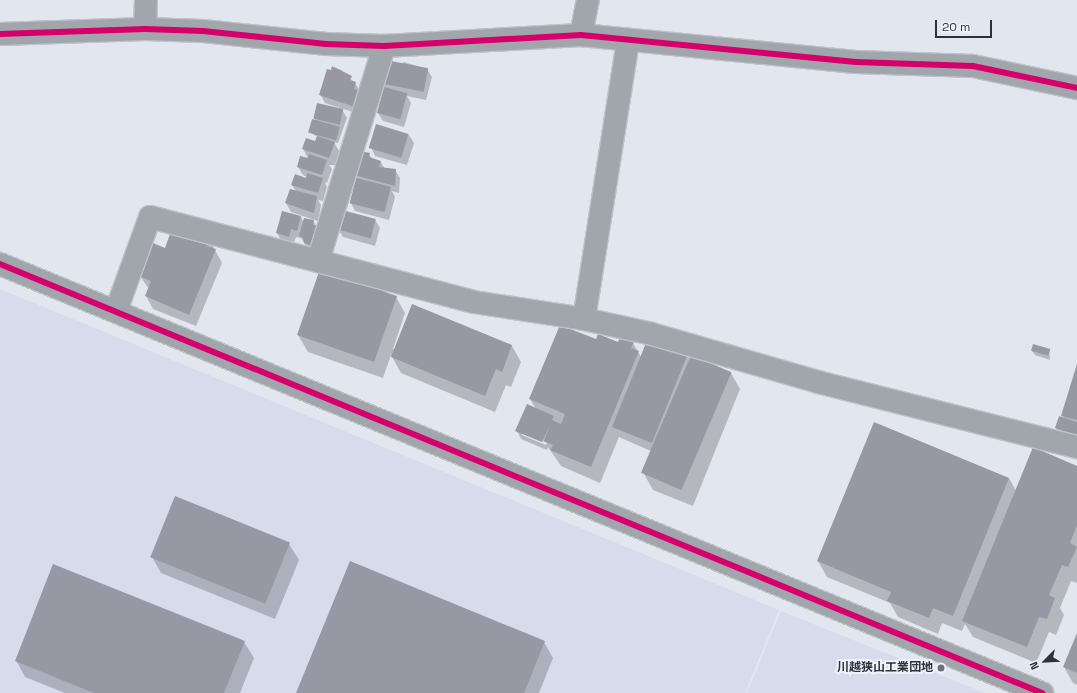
<!DOCTYPE html>
<meta charset="utf-8">
<style>
body{margin:0}
#map{position:relative;width:1077px;height:693px;overflow:hidden;background:#e2e6ee;font-family:"Space Grotesk","Noto Sans JP",sans-serif}
div>[style]{position:absolute}
.built>*{inset:0;background:#d6dceb}
.shadow>*{inset:0;background:#0003}
.building>*{inset:0;background:#9798a3;transform-origin:0 0}
.roads{filter:drop-shadow(1px 0 #bfc3c8) drop-shadow(-1px 0 #bfc3c8) drop-shadow(0 1px #bfc3c8) drop-shadow(0 -1px #bfc3c8)}
.street>*{height:22px;margin:-11px;padding:0 11px;transform-origin:11px;border-radius:11px;background:#a1a6ad}
.secondary>*{height:22px;margin:-11px;padding:0 11px;transform-origin:11px;border-radius:11px;background:#a1a6ad}
.cycleway>*{height:6px;margin:-3px;padding:0 3px;transform-origin:3px;border-radius:3px;background:#d6006c}
.dots>*{width:11px;height:11px;translate:-50% -50%;box-sizing:border-box;border:2px solid #edf3fd;border-radius:50%}
span{translate:-50% -50%;white-space:nowrap;text-align:center;line-height:1.15;-webkit-text-stroke:4px #edf3fd;paint-order:stroke}
.poi-label{font-size:12px;color:#2e3136;font-weight:700}
.right{translate:-100% -50%;text-align:right}
.north{position:absolute;left:1025px;top:641px;width:40px;height:40px;-webkit-text-stroke:3px #edf3fd;paint-order:stroke;rotate:246deg;font-size:11px;font-weight:700;line-height:16px;text-align:center;color:#2e3136}
.north::after{content:'';display:block;margin:auto;width:14px;height:18px;background:#2e3136;clip-path:polygon(50% 0,100% 100%,50% 72%,0 100%)}
.scale{position:absolute;left:935px;top:20px;width:57px;height:18px;box-sizing:border-box;border:2px solid #2e3136;border-top:0;padding-left:5px;font-size:12px;line-height:14px;white-space:nowrap;color:#2e3136;-webkit-text-stroke:3px #edf3fd;paint-order:stroke}
</style>
<div id="map">
<div class="built">
<div style="clip-path:polygon(0 289px,779px 610px,745px 693px,0 693px)"></div>
<div style="clip-path:polygon(781px 611px,985px 693px,747px 693px)"></div>
</div>
<div class="shadow">
<div style="clip-path:polygon(404px 62px,427px 69px,432px 77px,426px 100px,407px 96px,411px 103px,404px 127px,383px 121px,378px 113px,384px 90px,381px 83px)"></div>
<div style="clip-path:polygon(333px 67px,341px 70px,355px 83px,360px 91px,362px 115px,325px 103px,320px 94px)"></div>
<div style="clip-path:polygon(341px 108px,347px 118px,338px 143px,334px 142px,339px 151px,335px 165px,329px 165px,332px 169px,327px 183px,325px 182px,327px 187px,323px 201px,318px 200px,321px 205px,318px 221px,291px 212px,286px 203px,297px 193px,292px 185px,307px 177px,303px 175px,298px 167px,309px 160px,303px 149px,316px 143px,318px 137px,309px 132px,316px 121px,314px 118px)"></div>
<div style="clip-path:polygon(409px 135px,414px 143px,407px 165px,375px 156px,371px 147px)"></div>
<div style="clip-path:polygon(369px 154px,372px 159px,380px 161px,385px 169px,395px 170px,400px 178px,399px 193px,392px 191px,395px 197px,389px 220px,355px 211px,351px 203px,357px 178px,355px 174px)"></div>
<div style="clip-path:polygon(283px 212px,301px 217px,304px 223px,313px 221px,317px 227px,320px 254px,308px 249px,301px 238px,296px 237px,293px 245px,282px 242px,277px 233px)"></div>
<div style="clip-path:polygon(375px 220px,380px 228px,375px 246px,343px 237px,338px 229px)"></div>
<div style="clip-path:polygon(209px 239px,222px 263px,196px 326px,153px 309px,146px 296px,149px 289px,140px 276px,165px 249px)"></div>
<div style="clip-path:polygon(384px 286px,388px 294px,396px 297px,405px 313px,393px 349px,512px 346px,521px 362px,511px 387px,506px 385px,495px 412px,401px 373px,391px 355px,383px 378px,308px 352px,298px 335px)"></div>
<div style="clip-path:polygon(evenodd,596px 341px,633px 343px,641px 357px,687px 355px,690px 360px,731px 373px,740px 389px,693px 506px,653px 490px,644px 474px,653px 452px,619px 437px,600px 483px,561px 466px,548px 447px,547px 450px,521px 439px,517px 431px,536px 409px,530px 399px,596px 341px,522px 432px,547px 443px,546px 445px,522px 435px,522px 432px)"></div>
<div style="clip-path:polygon(1049px 350px,1050px 360px,1035px 355px,1032px 351px)"></div>
<div style="clip-path:polygon(1077px 366px,1077px 438px,1059px 432px,1056px 428px,1064px 418px,1062px 415px)"></div>
<div style="clip-path:polygon(1077px 467px,1077px 583px,1071px 581px,1060px 608px,1064px 615px,1056px 635px,1049px 632px,1036px 663px,973px 637px,965px 624px,962px 631px,942px 623px,938px 634px,898px 617px,890px 603px,827px 577px,818px 561px,1009px 478px,1016px 491px)"></div>
<div style="clip-path:polygon(289px 544px,299px 560px,275px 619px,161px 573px,152px 557px)"></div>
<div style="clip-path:polygon(1077px 635px,1077px 685px,1073px 683px,1064px 667px)"></div>
<div style="clip-path:polygon(244px 642px,254px 658px,240px 693px,65px 693px,25px 677px,16px 660px)"></div>
<div style="clip-path:polygon(544px 642px,553px 658px,539px 693px,297px 693px)"></div>
</div>
<div class="building">
<div style="left:386px;top:60px;width:43px;height:24px;rotate:11deg"></div>
<div style="clip-path:polygon(332px 66px,352px 76px,350px 80px,356px 82px,354px 89px,362px 92px,358px 108px,319px 95px,327px 69px,331px 70px)"></div>
<div style="left:384px;top:87px;width:24px;height:27px;rotate:15deg"></div>
<div style="left:317px;top:103px;width:27px;height:16px;rotate:13deg"></div>
<div style="left:312px;top:119px;width:29px;height:14px;rotate:16deg"></div>
<div style="left:376px;top:124px;width:34px;height:25px;rotate:17deg"></div>
<div style="clip-path:polygon(317px 136px,335px 142px,329px 158px,302px 149px,306px 138px,315px 141px)"></div>
<div style="clip-path:polygon(360px 151px,370px 153px,369px 157px,381px 161px,379px 167px,396px 169px,395px 186px,354px 175px)"></div>
<div style="clip-path:polygon(309px 154px,327px 160px,322px 175px,297px 167px,300px 156px,308px 158px)"></div>
<div style="clip-path:polygon(307px 173px,323px 178px,318px 193px,291px 185px,295px 174px,306px 178px)"></div>
<div style="left:356px;top:178px;width:36px;height:26px;rotate:14deg"></div>
<div style="clip-path:polygon(290px 189px,317px 196px,314px 213px,285px 203px)"></div>
<div style="left:342px;top:210px;width:35px;height:20px;rotate:15deg"></div>
<div style="clip-path:polygon(282px 211px,301px 216px,297px 231px,291px 229px,289px 237px,276px 233px)"></div>
<div style="clip-path:polygon(304px 218px,314px 220px,313px 225px,322px 228px,316px 247px,304px 243px,303px 238px,299px 236px)"></div>
<div style="clip-path:polygon(171px 231px,210px 238px,207px 246px,216px 249px,189px 315px,145px 296px,151px 281px,139px 276px,153px 243px,165px 248px)"></div>
<div style="clip-path:polygon(320px 269px,384px 285px,382px 291px,397px 296px,374px 362px,297px 335px)"></div>
<div style="clip-path:polygon(412px 304px,512px 345px,502px 372px,496px 369px,485px 396px,391px 357px)"></div>
<div style="clip-path:polygon(560px 325px,596px 339px,598px 334px,618px 342px,620px 337px,634px 342px,631px 348px,639px 351px,591px 467px,550px 450px,553px 445px,544px 441px,550px 425px,542px 442px,515px 431px,527px 404px,554px 416px,552px 420px,561px 424px,565px 414px,529px 399px)"></div>
<div style="left:648px;top:338px;width:43px;height:96px;rotate:22deg"></div>
<div style="left:1033px;top:344px;width:18px;height:7px;rotate:16deg"></div>
<div style="left:691px;top:355px;width:44px;height:128px;rotate:23deg"></div>
<div style="clip-path:polygon(1077px 364px,1077px 420px,1061px 416px)"></div>
<div style="clip-path:polygon(1059px 416px,1077px 422px,1077px 435px,1055px 428px)"></div>
<div style="clip-path:polygon(874px 422px,1009px 478px,953px 616px,933px 608px,929px 618px,887px 601px,891px 592px,817px 561px)"></div>
<div style="clip-path:polygon(1033px 447px,1077px 466px,1077px 525px,1070px 543px,1077px 547px,1068px 567px,1062px 565px,1049px 595px,1055px 598px,1047px 619px,1039px 617px,1027px 647px,962px 621px)"></div>
<div style="left:175px;top:496px;width:124px;height:66px;rotate:22deg"></div>
<div style="clip-path:polygon(350px 561px,545px 641px,524px 693px,296px 693px)"></div>
<div style="clip-path:polygon(53px 564px,245px 641px,224px 693px,94px 693px,15px 661px)"></div>
<div style="clip-path:polygon(1077px 633px,1077px 673px,1063px 667px)"></div>
</div>
<div class="roads">
<div class="street">
<div style="left:145px;top:29px;width:29px;rotate:-88deg"></div>
<div style="left:0;top:34px;width:145px;rotate:-2deg"></div>
<div style="left:145px;top:29px;width:58px;rotate:2deg"></div>
<div style="left:203px;top:31px;width:124px;rotate:6deg"></div>
<div style="left:326px;top:44px;width:58px;rotate:2deg"></div>
<div style="left:384px;top:46px;width:197px;rotate:-3.2deg"></div>
<div style="left:581px;top:35px;width:276px;rotate:5.6deg"></div>
<div style="left:856px;top:62px;width:117px;rotate:2deg"></div>
<div style="left:973px;top:66px;width:106px;rotate:11.9deg"></div>
<div style="left:581px;top:35px;width:36px;rotate:-79deg"></div>
<div style="left:318px;top:261px;width:225px;rotate:-72.9deg"></div>
<div style="left:116px;top:311px;width:100px;rotate:-70.1deg"></div>
<div style="left:150px;top:217px;width:335px;rotate:14.7deg"></div>
<div style="left:474px;top:302px;width:111px;rotate:8.8deg"></div>
<div style="left:584px;top:319px;width:70px;rotate:12.4deg"></div>
<div style="left:652px;top:334px;width:173px;rotate:16.1deg"></div>
<div style="left:818px;top:382px;width:267px;rotate:14.1deg"></div>
<div style="left:584px;top:319px;width:282px;rotate:-81deg"></div>
</div>
<div class="secondary">
<div style="left:0;top:264px;width:1127px;rotate:22.38deg"></div>
</div>
</div>
<div class="cycleway">
<div style="left:0;top:34px;width:145px;rotate:-2deg"></div>
<div style="left:145px;top:29px;width:58px;rotate:2deg"></div>
<div style="left:203px;top:31px;width:124px;rotate:6deg"></div>
<div style="left:326px;top:44px;width:58px;rotate:2deg"></div>
<div style="left:384px;top:46px;width:197px;rotate:-3.2deg"></div>
<div style="left:581px;top:35px;width:276px;rotate:5.6deg"></div>
<div style="left:856px;top:62px;width:117px;rotate:2deg"></div>
<div style="left:973px;top:66px;width:106px;rotate:11.9deg"></div>
<div style="left:0;top:264px;width:1127px;rotate:22.38deg"></div>
</div>
<div class="dots">
<div style="left:941px;top:668px;background:#6d7076"></div>
</div>
<div class="poi-label">
<span class="right" style="left:933px;top:668px">川越狭山工業団地</span>
</div>
<div class="north">N</div>
<div class="scale">20 m</div>
</div>
